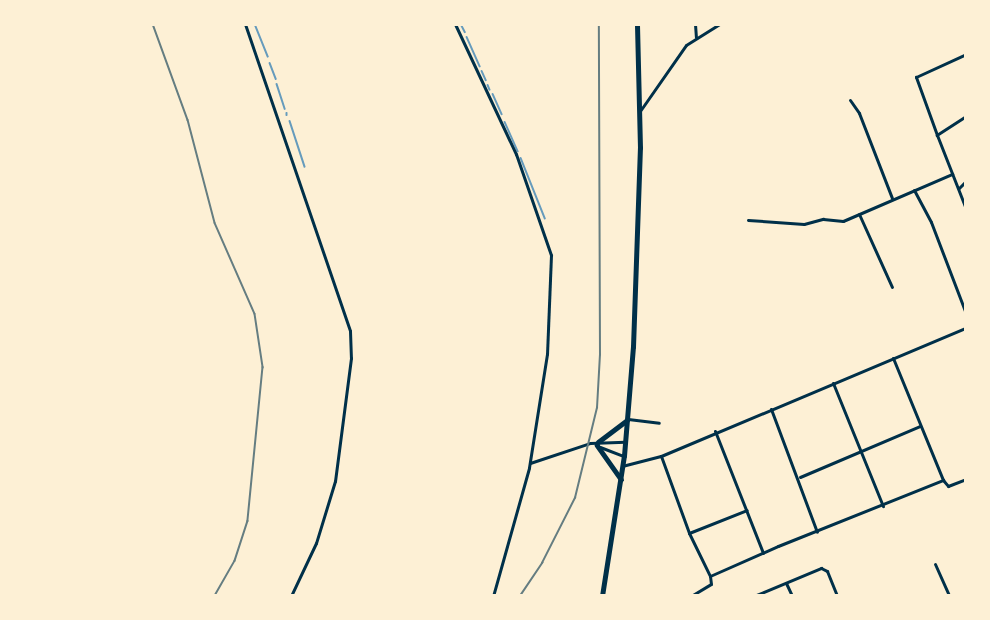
<!DOCTYPE html>
<style>
body{margin:0}
#map{position:relative;width:990px;height:620px;overflow:hidden;background:#fdf0d5;font-family:"Space Grotesk",sans-serif}
div>[style]{position:absolute}
.stream>*{height:1.5px;margin:-0.75px;padding:0 0.75px;transform-origin:0.75px;border-radius:0.75px;background:#669bbc}
.minor>*{height:3px;margin:-1.5px;padding:0 1.5px;transform-origin:1.5px;border-radius:1.5px;background:#003049}
.primary>*{height:4.5px;margin:-2.25px;padding:0 2.25px;transform-origin:2.25px;border-radius:2.25px;background:#003049}
.rail>*{height:1.5px;margin:-0.75px;padding:0 0.75px;transform-origin:0.75px;border-radius:0.75px;background:#657d81}
span{translate:-50% -50%;white-space:nowrap;text-align:center;line-height:1.15;-webkit-text-stroke:5px #fdf0d5;paint-order:stroke}
.frame{position:absolute;inset:0;border:26px solid #fdf0d5;pointer-events:none}
</style>
<div id="map">
<div class="stream">
<div style="left:255px;top:24px;width:35px;rotate:68deg"></div>
<div style="left:461px;top:24px;width:9px;rotate:63deg"></div>
<div style="left:467px;top:37px;width:32px;rotate:66deg"></div>
<div style="left:270px;top:63px;width:17px;rotate:69deg"></div>
<div style="left:482px;top:71px;width:10px;rotate:66deg"></div>
<div style="left:277px;top:84px;width:26px;rotate:72deg"></div>
<div style="left:488px;top:85px;width:5px;rotate:68deg"></div>
<div style="left:493px;top:94px;width:22px;rotate:66deg"></div>
<div style="left:287px;top:113px;width:2px;rotate:90deg"></div>
<div style="left:290px;top:121px;width:48px;rotate:71.9deg"></div>
<div style="left:505px;top:122px;width:32px;rotate:66deg"></div>
<div style="left:521px;top:158px;width:65px;rotate:68.2deg"></div>
</div>
<div class="minor">
<div style="left:245px;top:24px;width:324px;rotate:71.1deg"></div>
<div style="left:350px;top:331px;width:27px;rotate:88deg"></div>
<div style="left:351px;top:358px;width:124px;rotate:97.4deg"></div>
<div style="left:335px;top:481px;width:65px;rotate:107deg"></div>
<div style="left:316px;top:543px;width:59px;rotate:115.3deg"></div>
<div style="left:455px;top:24px;width:144px;rotate:64.9deg"></div>
<div style="left:516px;top:154px;width:107px;rotate:70.9deg"></div>
<div style="left:551px;top:255px;width:99px;rotate:92.3deg"></div>
<div style="left:547px;top:354px;width:115px;rotate:99deg"></div>
<div style="left:529px;top:468px;width:133px;rotate:105.7deg"></div>
<div style="left:695px;top:24px;width:13px;rotate:86deg"></div>
<div style="left:850px;top:100px;width:16px;rotate:55deg"></div>
<div style="left:859px;top:113px;width:91px;rotate:68.8deg"></div>
<div style="left:640px;top:111px;width:80px;rotate:-55.1deg"></div>
<div style="left:686px;top:45px;width:40px;rotate:-32deg"></div>
<div style="left:966px;top:116px;width:35px;rotate:147deg"></div>
<div style="left:937px;top:135px;width:79px;rotate:68.6deg"></div>
<div style="left:937px;top:135px;width:62px;rotate:-109.9deg"></div>
<div style="left:916px;top:77px;width:55px;rotate:-24.7deg"></div>
<div style="left:959px;top:188px;width:10px;rotate:-45deg"></div>
<div style="left:914px;top:190px;width:36px;rotate:62deg"></div>
<div style="left:931px;top:222px;width:95px;rotate:69.1deg"></div>
<div style="left:859px;top:214px;width:80px;rotate:65.7deg"></div>
<div style="left:748px;top:220px;width:56px;rotate:4.1deg"></div>
<div style="left:804px;top:224px;width:20px;rotate:-15deg"></div>
<div style="left:823px;top:219px;width:20px;rotate:6deg"></div>
<div style="left:843px;top:221px;width:119px;rotate:-23.3deg"></div>
<div style="left:893px;top:358px;width:132px;rotate:67.7deg"></div>
<div style="left:965px;top:381px;width:4px;rotate:76deg"></div>
<div style="left:833px;top:383px;width:133px;rotate:67.9deg"></div>
<div style="left:771px;top:409px;width:131px;rotate:69.5deg"></div>
<div style="left:628px;top:419px;width:31px;rotate:7deg"></div>
<div style="left:715px;top:431px;width:131px;rotate:68.5deg"></div>
<div style="left:600px;top:447px;width:26px;rotate:21deg"></div>
<div style="left:661px;top:456px;width:82px;rotate:70deg"></div>
<div style="left:689px;top:533px;width:48px;rotate:64deg"></div>
<div style="left:530px;top:463px;width:63px;rotate:-18.4deg"></div>
<div style="left:590px;top:443px;width:35px;rotate:-2deg"></div>
<div style="left:622px;top:466px;width:40px;rotate:-14.4deg"></div>
<div style="left:661px;top:456px;width:331px;rotate:-22.8deg"></div>
<div style="left:800px;top:477px;width:130px;rotate:-23deg"></div>
<div style="left:689px;top:533px;width:62px;rotate:-21.6deg"></div>
<div style="left:935px;top:564px;width:35px;rotate:66deg"></div>
<div style="left:786px;top:583px;width:14px;rotate:65deg"></div>
<div style="left:691px;top:596px;width:23px;rotate:-31deg"></div>
<div style="left:711px;top:584px;width:8px;rotate:-97deg"></div>
<div style="left:710px;top:576px;width:74px;rotate:-23.8deg"></div>
<div style="left:778px;top:546px;width:178px;rotate:-21.8deg"></div>
<div style="left:943px;top:480px;width:8px;rotate:50deg"></div>
<div style="left:948px;top:486px;width:19px;rotate:-21deg"></div>
<div style="left:754px;top:596px;width:73px;rotate:-22.7deg"></div>
<div style="left:821px;top:568px;width:7px;rotate:27deg"></div>
<div style="left:827px;top:571px;width:27px;rotate:68deg"></div>
</div>
<div class="primary">
<div style="left:598px;top:442px;width:36px;rotate:-37deg"></div>
<div style="left:597px;top:445px;width:42px;rotate:54.8deg"></div>
<div style="left:602px;top:596px;width:142px;rotate:-81.1deg"></div>
<div style="left:624px;top:456px;width:109px;rotate:-85.3deg"></div>
<div style="left:633px;top:347px;width:199px;rotate:-88deg"></div>
<div style="left:640px;top:148px;width:124px;rotate:-91.4deg"></div>
</div>
<div class="rail">
<div style="left:153px;top:24px;width:102px;rotate:70deg"></div>
<div style="left:188px;top:120px;width:106px;rotate:75.3deg"></div>
<div style="left:215px;top:223px;width:99px;rotate:66.3deg"></div>
<div style="left:255px;top:314px;width:54px;rotate:81.4deg"></div>
<div style="left:263px;top:367px;width:155px;rotate:95.6deg"></div>
<div style="left:248px;top:521px;width:42px;rotate:108deg"></div>
<div style="left:235px;top:561px;width:40px;rotate:119.7deg"></div>
<div style="left:520px;top:596px;width:40px;rotate:-56deg"></div>
<div style="left:542px;top:563px;width:73px;rotate:-63.1deg"></div>
<div style="left:575px;top:498px;width:93px;rotate:-76.3deg"></div>
<div style="left:597px;top:408px;width:53px;rotate:-86.8deg"></div>
<div style="left:600px;top:355px;width:331px;rotate:-90.2deg"></div>
</div>
<div class="frame"></div>
</div>
